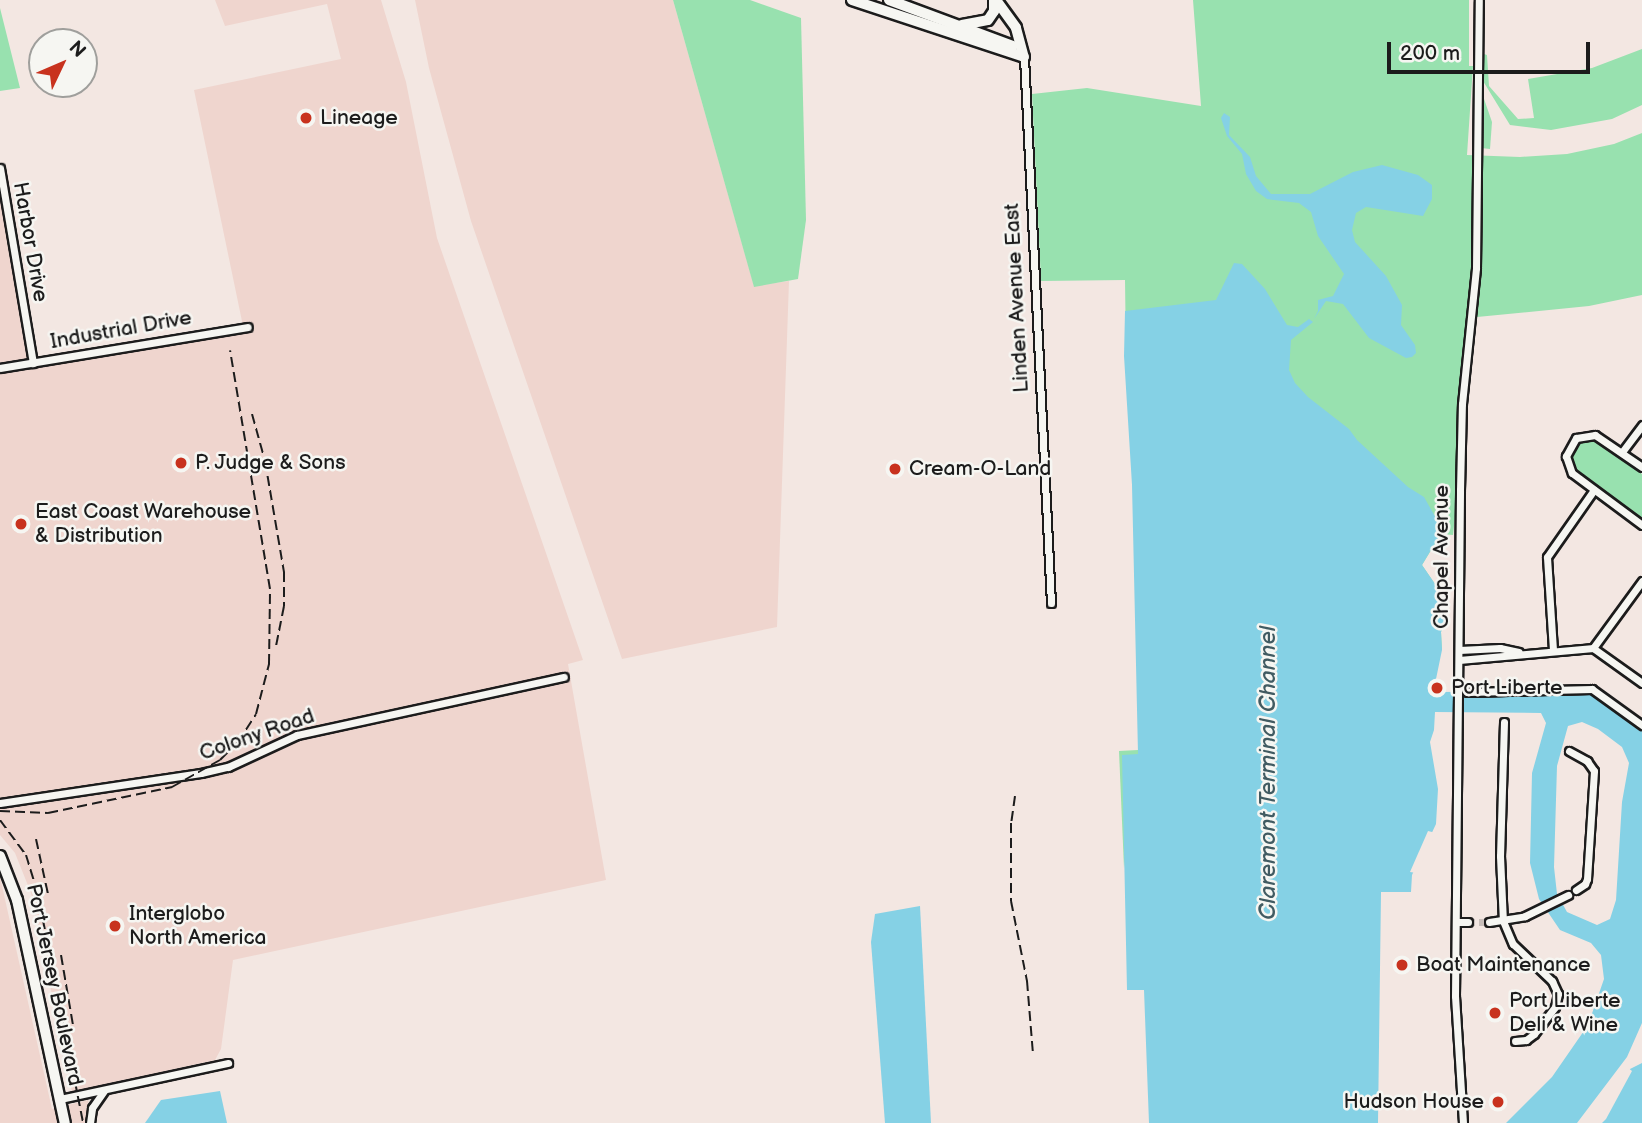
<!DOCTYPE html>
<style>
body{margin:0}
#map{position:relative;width:1642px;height:1123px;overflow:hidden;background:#f3e7e2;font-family:"Balsamiq Sans",sans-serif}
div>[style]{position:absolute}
.built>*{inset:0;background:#efd5ce}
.green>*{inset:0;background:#98e1af}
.water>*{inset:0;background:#85d1e5}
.pier>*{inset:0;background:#f3e7e2}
.street-tunnel>*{height:7px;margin-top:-3.5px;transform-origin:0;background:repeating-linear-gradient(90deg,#c8beba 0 7px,transparent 0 10.5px)}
.roads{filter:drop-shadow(2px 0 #1c1c1c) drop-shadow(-2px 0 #1c1c1c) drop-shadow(0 2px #1c1c1c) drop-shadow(0 -2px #1c1c1c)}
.street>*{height:7px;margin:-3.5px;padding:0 3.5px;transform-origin:3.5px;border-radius:3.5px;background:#f6f6f2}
.secondary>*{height:10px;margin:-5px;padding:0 5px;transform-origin:5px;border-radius:5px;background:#f6f6f2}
.rail>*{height:2px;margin-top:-1px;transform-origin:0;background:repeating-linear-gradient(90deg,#1c1c1c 0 10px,transparent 0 15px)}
.dots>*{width:19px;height:19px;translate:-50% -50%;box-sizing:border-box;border:4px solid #f6f6f2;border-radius:50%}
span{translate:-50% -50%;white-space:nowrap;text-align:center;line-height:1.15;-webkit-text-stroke:5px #f6f6f2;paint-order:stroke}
.poi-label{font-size:21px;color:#1c1c1c}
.left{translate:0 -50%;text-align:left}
.right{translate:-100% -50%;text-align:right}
.street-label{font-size:21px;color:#1c1c1c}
.water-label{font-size:23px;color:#415b62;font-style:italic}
.north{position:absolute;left:28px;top:28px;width:70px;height:70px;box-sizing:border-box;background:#f6f6f2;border:2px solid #9f9f9c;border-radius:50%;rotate:46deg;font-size:19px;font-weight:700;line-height:28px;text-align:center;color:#1c1c1c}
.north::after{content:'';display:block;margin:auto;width:24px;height:32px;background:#c8321e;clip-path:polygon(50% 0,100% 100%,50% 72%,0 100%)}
.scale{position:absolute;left:1387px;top:42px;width:203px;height:32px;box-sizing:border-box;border:4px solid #1c1c1c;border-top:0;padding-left:9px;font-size:21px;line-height:24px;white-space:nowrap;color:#1c1c1c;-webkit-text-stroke:5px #f6f6f2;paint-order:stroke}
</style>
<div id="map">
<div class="built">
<div style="clip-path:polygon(215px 0,381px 0,406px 82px,437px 238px,583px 660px,568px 664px,606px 880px,233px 960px,221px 1049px,215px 1060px,72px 1092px,31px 893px,15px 853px,0 835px,0 165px,36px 362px,243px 326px,194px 90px,341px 59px,327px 4px,225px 26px)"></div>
<div style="clip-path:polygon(415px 0,673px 0,754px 286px,789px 281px,777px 627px,622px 659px,471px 221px,429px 68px)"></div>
<div style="clip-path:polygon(0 877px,52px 1109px,88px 1100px,93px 1123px,0 1123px)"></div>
</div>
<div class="green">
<div style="clip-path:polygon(673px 0,750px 0,801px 18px,806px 220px,798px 279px,754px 287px)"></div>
<div style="clip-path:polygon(1193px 0,1469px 0,1469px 66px,1473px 66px,1467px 155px,1520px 157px,1567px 154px,1614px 144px,1642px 133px,1642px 295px,1589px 306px,1477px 317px,1453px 535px,1441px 534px,1422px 565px,1446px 600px,1447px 613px,1441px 632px,1442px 650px,1126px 356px,1125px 280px,1041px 281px,1032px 94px,1087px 88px,1201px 106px)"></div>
<div style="clip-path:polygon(0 8px,20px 88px,0 91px)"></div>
<div style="clip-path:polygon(1642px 49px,1642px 105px,1612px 119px,1551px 130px,1510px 125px,1483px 81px,1484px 54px,1487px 55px,1489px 86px,1518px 119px,1534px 118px,1528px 79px,1592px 68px)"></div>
<div style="clip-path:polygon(1483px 96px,1492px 122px,1490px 149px,1481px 148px)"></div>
<div style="clip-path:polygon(1585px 439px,1597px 439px,1642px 474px,1642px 519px,1576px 471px,1569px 459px,1571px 450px)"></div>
<div style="clip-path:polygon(1138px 750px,1138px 754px,1124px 868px,1119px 751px)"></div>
</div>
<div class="water">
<div style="clip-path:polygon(1224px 113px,1230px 117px,1229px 135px,1250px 157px,1256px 176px,1271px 194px,1310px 194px,1353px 172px,1382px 165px,1418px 175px,1432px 185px,1432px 199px,1423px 216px,1366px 207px,1356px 213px,1352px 230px,1355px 242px,1386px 276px,1402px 305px,1401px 325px,1415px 345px,1416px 353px,1412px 357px,1406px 358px,1369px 338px,1343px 304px,1326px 301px,1314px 319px,1318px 311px,1318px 300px,1333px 296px,1344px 274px,1318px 236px,1311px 212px,1299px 203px,1267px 199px,1256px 191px,1246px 174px,1242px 154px,1227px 136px,1221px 118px)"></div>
<div style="clip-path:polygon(evenodd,1234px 263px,1242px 264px,1265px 289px,1287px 325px,1298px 327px,1309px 319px,1313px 322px,1291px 340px,1289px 370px,1295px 383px,1308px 397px,1349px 429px,1357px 440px,1408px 487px,1424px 497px,1441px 527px,1441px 533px,1422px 565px,1446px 600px,1447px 613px,1441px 632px,1442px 650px,1436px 679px,1438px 692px,1590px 691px,1642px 729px,1642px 1023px,1627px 1057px,1577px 1123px,1506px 1123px,1552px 1077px,1588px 1025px,1604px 979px,1601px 955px,1591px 943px,1560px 930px,1539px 899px,1530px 863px,1532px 773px,1546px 723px,1541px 713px,1435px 712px,1434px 730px,1430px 742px,1438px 789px,1436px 824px,1412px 875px,1411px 892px,1381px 892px,1378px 1123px,1149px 1123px,1144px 990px,1127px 990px,1122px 755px,1138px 754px,1132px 485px,1124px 356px,1125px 311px,1216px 300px,1234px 263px,1582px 722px,1598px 729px,1622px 747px,1629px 763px,1622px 802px,1616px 900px,1610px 919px,1597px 925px,1567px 912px,1557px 894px,1554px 867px,1557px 766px,1568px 726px,1582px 722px)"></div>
<div style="clip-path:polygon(920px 906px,931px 1123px,885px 1123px,871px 942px,875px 914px)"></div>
<div style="clip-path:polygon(1642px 1063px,1642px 1123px,1597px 1123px,1630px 1069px)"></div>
<div style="clip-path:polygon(220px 1091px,227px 1123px,145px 1123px,161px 1100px)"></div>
</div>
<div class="pier">
<div style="clip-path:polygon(1428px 831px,1436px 833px,1434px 838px,1416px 873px,1410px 872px)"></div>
<div style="clip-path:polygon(1627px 1067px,1632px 1071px,1606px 1119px,1602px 1123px,1593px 1123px)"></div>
</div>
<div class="street-tunnel">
<div style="left:1468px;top:922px;width:21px"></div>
</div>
<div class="roads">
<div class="street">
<div style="left:1024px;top:57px;width:547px;rotate:87.17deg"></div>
<div style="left:0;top:168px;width:198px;rotate:80.4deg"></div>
<div style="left:0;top:368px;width:251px;rotate:-9.4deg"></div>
<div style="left:1622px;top:452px;width:34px;rotate:-53deg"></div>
<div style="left:1642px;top:467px;width:57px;rotate:-145.8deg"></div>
<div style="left:1595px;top:435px;width:19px;rotate:171deg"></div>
<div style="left:1576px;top:438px;width:21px;rotate:119deg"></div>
<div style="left:1566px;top:456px;width:18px;rotate:71deg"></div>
<div style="left:1572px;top:473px;width:87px;rotate:36.6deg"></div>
<div style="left:1593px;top:648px;width:83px;rotate:-53.8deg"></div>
<div style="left:1459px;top:650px;width:41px;rotate:-2.8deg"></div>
<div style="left:1500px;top:648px;width:19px;rotate:12deg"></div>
<div style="left:1553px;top:650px;width:93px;rotate:-93.7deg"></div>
<div style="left:1547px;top:557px;width:82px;rotate:-55deg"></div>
<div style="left:1459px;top:660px;width:135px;rotate:-5.1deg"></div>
<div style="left:1593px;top:648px;width:60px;rotate:35.5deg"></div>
<div style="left:1467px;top:692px;width:125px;rotate:-1.4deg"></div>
<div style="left:1592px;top:689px;width:62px;rotate:35.8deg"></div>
<div style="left:1504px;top:722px;width:134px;rotate:91.7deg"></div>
<div style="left:1500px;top:856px;width:65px;rotate:87.4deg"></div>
<div style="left:1503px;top:921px;width:25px;rotate:67deg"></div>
<div style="left:1513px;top:944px;width:54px;rotate:43.5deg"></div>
<div style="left:1552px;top:981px;width:14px;rotate:65deg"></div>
<div style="left:1558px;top:994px;width:13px;rotate:103deg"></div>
<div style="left:1555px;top:1007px;width:34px;rotate:128deg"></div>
<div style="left:1534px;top:1034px;width:10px;rotate:143deg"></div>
<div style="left:1526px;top:1040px;width:11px;rotate:175deg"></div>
<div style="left:1569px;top:751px;width:21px;rotate:29deg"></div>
<div style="left:1587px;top:761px;width:12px;rotate:55deg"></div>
<div style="left:1594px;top:771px;width:108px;rotate:93.7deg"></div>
<div style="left:1587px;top:879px;width:5px;rotate:112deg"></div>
<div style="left:1585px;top:884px;width:11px;rotate:146deg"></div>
<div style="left:0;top:803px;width:203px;rotate:-8.5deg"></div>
<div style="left:201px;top:773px;width:28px;rotate:-13deg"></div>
<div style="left:228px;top:767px;width:76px;rotate:-24.9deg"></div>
<div style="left:297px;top:735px;width:273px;rotate:-12.3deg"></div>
<div style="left:1456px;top:922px;width:12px"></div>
<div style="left:1489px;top:922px;width:36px;rotate:-9deg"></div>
<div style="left:1525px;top:916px;width:48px;rotate:-26deg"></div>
<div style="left:60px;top:1099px;width:172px;rotate:-12.1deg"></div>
<div style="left:90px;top:1123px;width:15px;rotate:-82deg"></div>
<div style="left:92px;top:1108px;width:21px;rotate:-55deg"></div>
<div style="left:1463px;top:1123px;width:127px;rotate:-93.6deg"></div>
<div style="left:1455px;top:996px;width:506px;rotate:-89.43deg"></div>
<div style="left:1460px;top:490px;width:86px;rotate:-88.7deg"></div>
<div style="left:1462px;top:404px;width:137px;rotate:-84.1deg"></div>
<div style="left:1476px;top:268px;width:268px;rotate:-89.4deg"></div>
</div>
<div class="secondary">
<div style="left:852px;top:0;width:181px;rotate:18.3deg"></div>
<div style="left:889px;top:0;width:132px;rotate:20.4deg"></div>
<div style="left:996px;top:0;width:34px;rotate:54deg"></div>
<div style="left:1016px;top:28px;width:30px;rotate:75deg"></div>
<div style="left:962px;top:25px;width:26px;rotate:-11deg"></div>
<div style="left:988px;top:20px;width:11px;rotate:-56deg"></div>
<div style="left:994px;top:11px;width:11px;rotate:-90deg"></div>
<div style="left:0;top:856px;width:47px;rotate:68.9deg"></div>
<div style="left:17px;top:900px;width:228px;rotate:77.9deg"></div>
</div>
</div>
<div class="rail">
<div style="left:252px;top:414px;width:49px;rotate:74.5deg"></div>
<div style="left:265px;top:461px;width:113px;rotate:80.3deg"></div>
<div style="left:284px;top:572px;width:34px;rotate:90deg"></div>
<div style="left:284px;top:606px;width:41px;rotate:101.3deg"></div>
<div style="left:1015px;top:796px;width:27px;rotate:98deg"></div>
<div style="left:1011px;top:823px;width:78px;rotate:90deg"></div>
<div style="left:1011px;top:901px;width:82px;rotate:78.7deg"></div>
<div style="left:1027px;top:981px;width:73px;rotate:85.3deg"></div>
<div style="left:0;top:811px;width:48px;rotate:2.4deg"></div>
<div style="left:48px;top:813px;width:127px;rotate:-11.8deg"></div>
<div style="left:172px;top:787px;width:55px;rotate:-29.4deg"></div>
<div style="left:220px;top:760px;width:25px;rotate:-45deg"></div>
<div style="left:238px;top:742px;width:33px;rotate:-57deg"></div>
<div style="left:256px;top:714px;width:52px;rotate:-75.4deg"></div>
<div style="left:269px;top:664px;width:75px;rotate:-89.2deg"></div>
<div style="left:270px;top:589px;width:242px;rotate:-99.5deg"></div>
<div style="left:0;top:820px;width:44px;rotate:53.4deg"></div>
<div style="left:26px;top:855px;width:37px;rotate:73deg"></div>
<div style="left:37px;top:890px;width:237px;rotate:78.8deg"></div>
<div style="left:36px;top:839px;width:56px;rotate:77.7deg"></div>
<div style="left:61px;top:955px;width:77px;rotate:80.3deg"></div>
</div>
<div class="dots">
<div style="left:306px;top:118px;background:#c8321e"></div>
<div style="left:181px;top:463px;background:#c8321e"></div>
<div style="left:895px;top:469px;background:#c8321e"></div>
<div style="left:21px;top:524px;background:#c8321e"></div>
<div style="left:1437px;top:688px;background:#c8321e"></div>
<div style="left:115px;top:926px;background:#c8321e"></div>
<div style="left:1402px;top:965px;background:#c8321e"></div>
<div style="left:1495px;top:1013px;background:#c8321e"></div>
<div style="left:1498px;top:1102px;background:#c8321e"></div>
</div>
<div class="poi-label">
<span class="left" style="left:320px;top:118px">Lineage</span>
<span class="left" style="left:195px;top:463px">P. Judge &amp; Sons</span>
<span class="left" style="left:909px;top:469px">Cream-O-Land</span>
<span class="left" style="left:35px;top:524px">East Coast Warehouse<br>&amp; Distribution</span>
<span class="left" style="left:1451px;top:688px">Port Liberte</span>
<span class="left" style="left:129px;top:926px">Interglobo<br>North America</span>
<span class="left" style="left:1416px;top:965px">Boat Maintenance</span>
<span class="left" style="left:1509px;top:1013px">Port Liberte<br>Deli &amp; Wine</span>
<span class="right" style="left:1484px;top:1102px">Hudson House</span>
</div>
<div class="street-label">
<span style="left:30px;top:242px;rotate:80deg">Harbor Drive</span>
<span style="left:1017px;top:298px;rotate:-93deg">Linden Avenue East</span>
<span style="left:121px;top:330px;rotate:-10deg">Industrial Drive</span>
<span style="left:1442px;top:557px;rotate:-90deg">Chapel Avenue</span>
<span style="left:257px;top:735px;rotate:-19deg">Colony Road</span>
<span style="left:54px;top:985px;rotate:78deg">Port Jersey Boulevard</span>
</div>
<div class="water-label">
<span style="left:1268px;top:773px;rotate:-90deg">Claremont Terminal Channel</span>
</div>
<div class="north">N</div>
<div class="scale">200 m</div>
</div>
